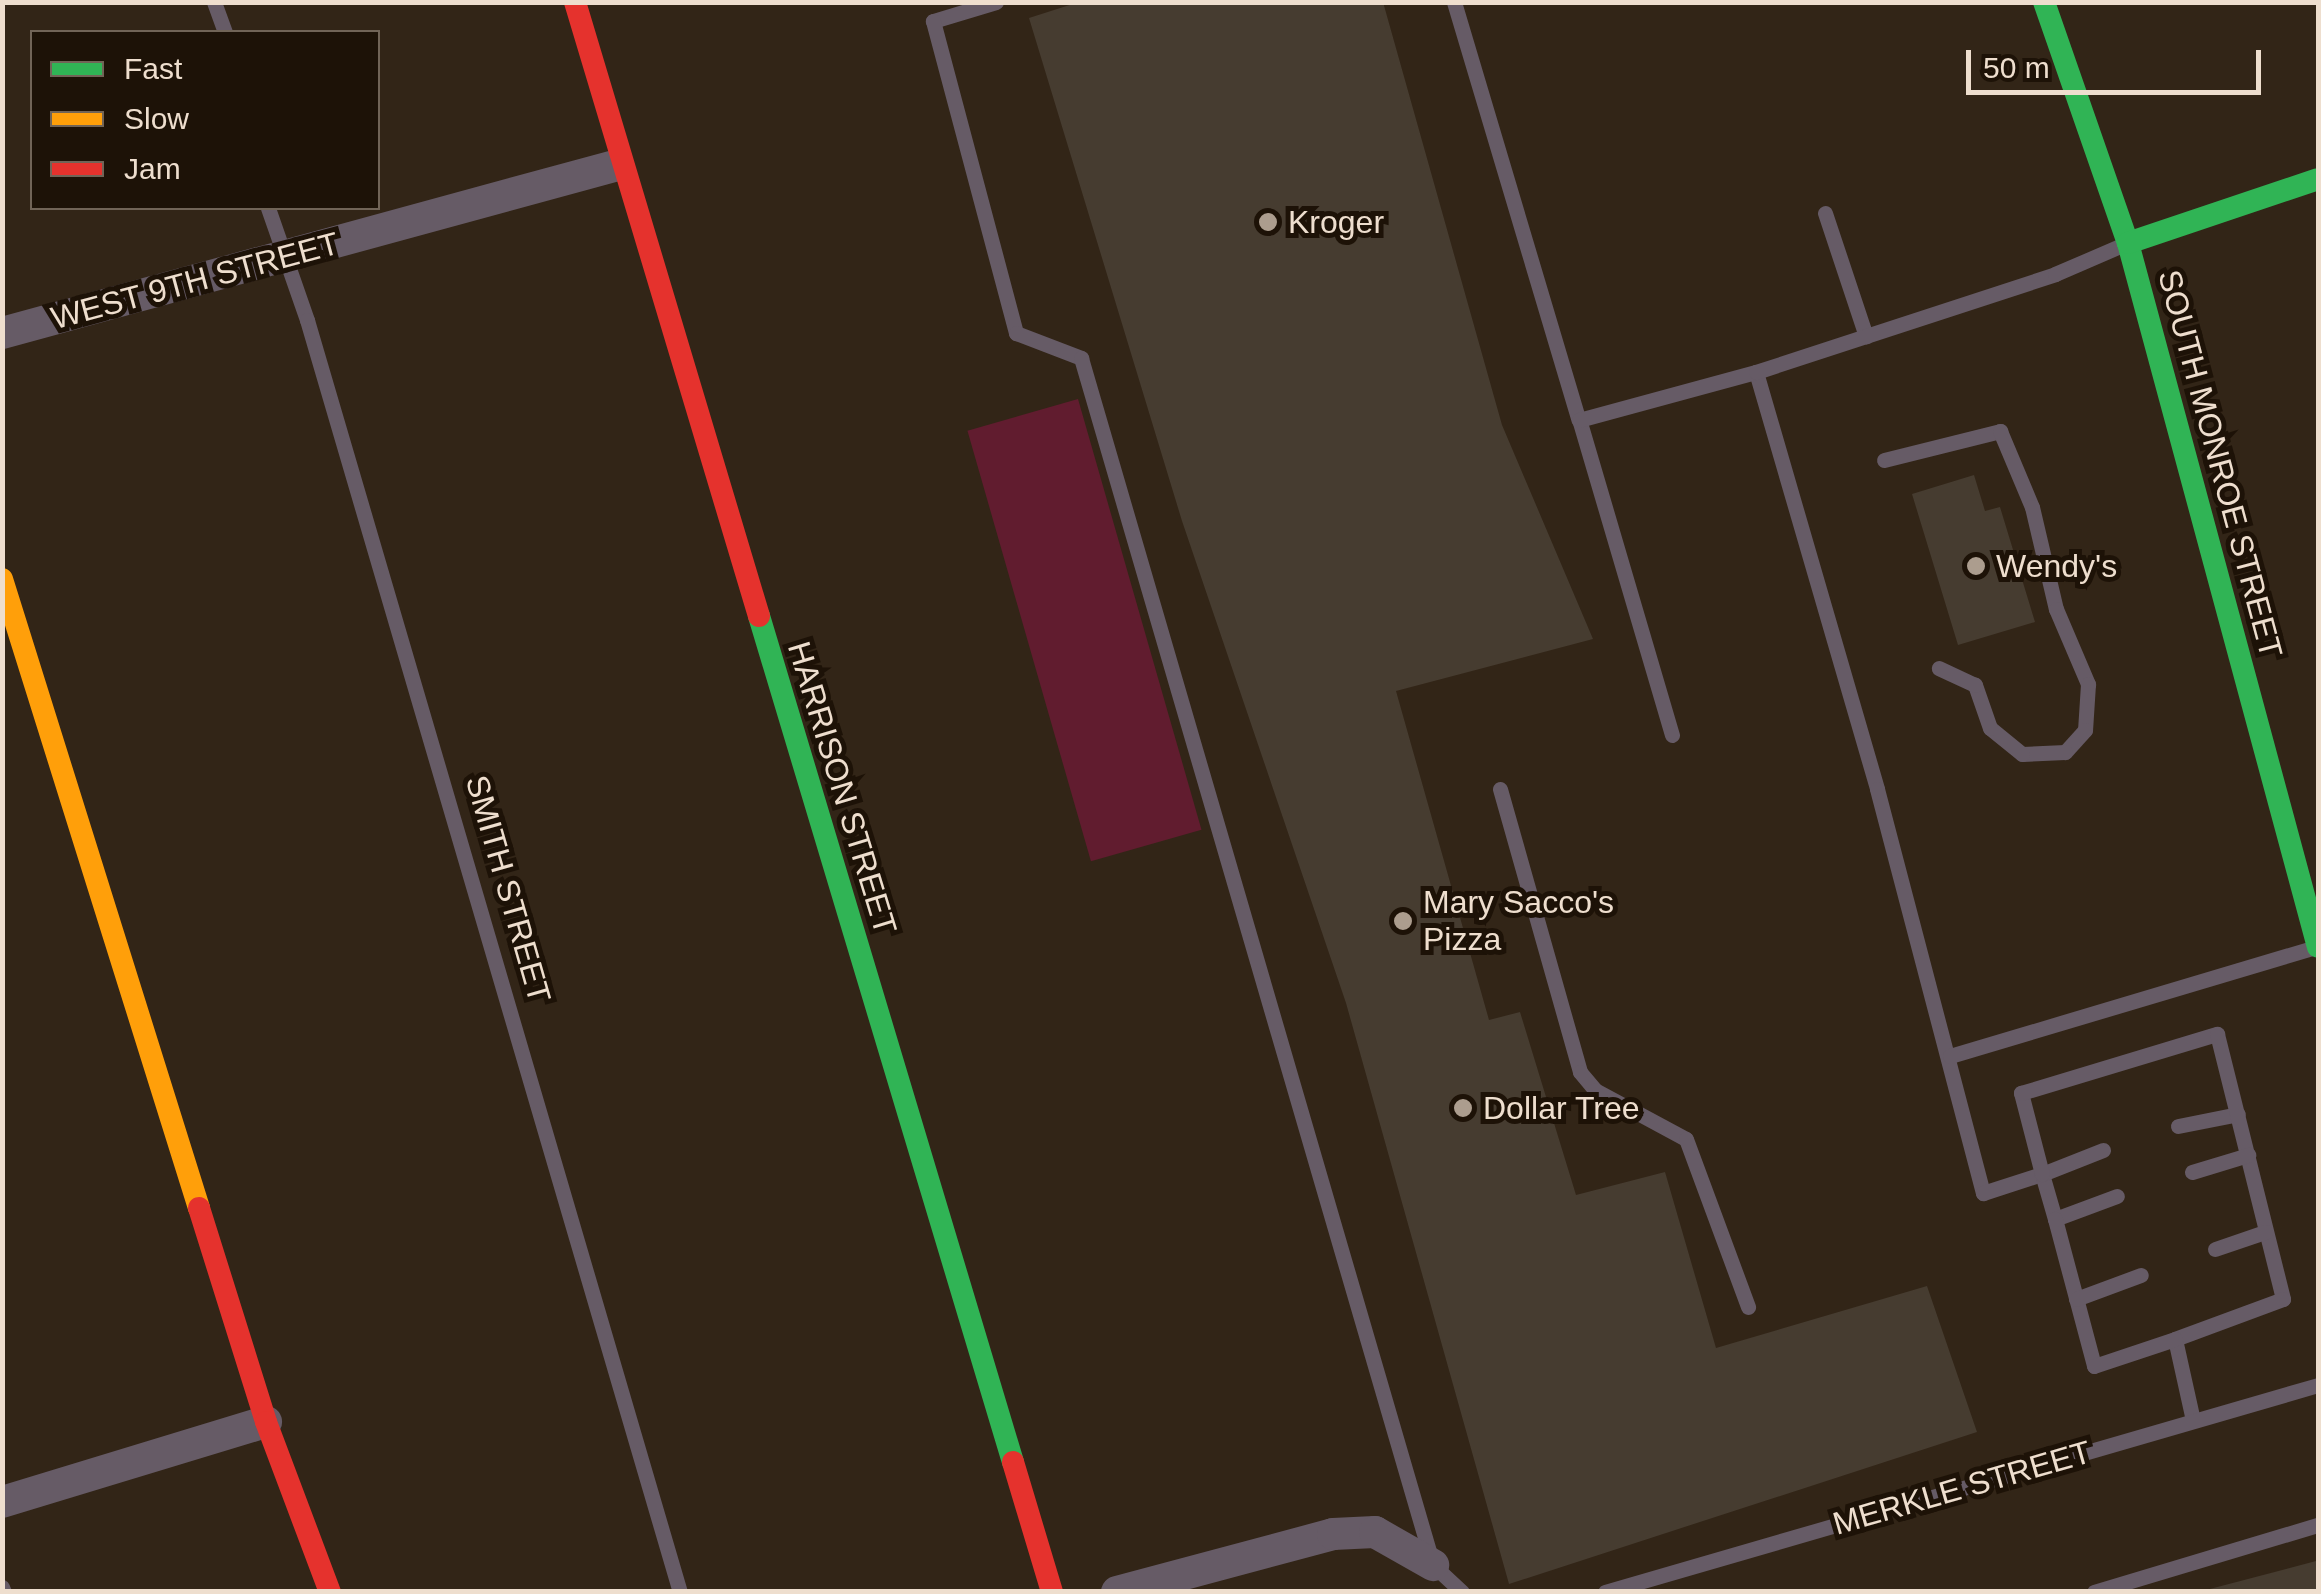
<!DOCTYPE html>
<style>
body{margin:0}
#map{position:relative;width:2321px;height:1594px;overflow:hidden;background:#322517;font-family:Arial,sans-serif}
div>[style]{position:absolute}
.green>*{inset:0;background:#611c2f;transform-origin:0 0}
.building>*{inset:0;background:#463c30}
.lane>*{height:15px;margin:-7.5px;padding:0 7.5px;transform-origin:7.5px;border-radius:7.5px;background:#665b66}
.street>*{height:32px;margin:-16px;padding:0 16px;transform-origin:16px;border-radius:16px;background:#665b66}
.fast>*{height:22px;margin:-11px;padding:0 11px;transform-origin:11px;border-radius:11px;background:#30b455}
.slow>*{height:22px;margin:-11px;padding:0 11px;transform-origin:11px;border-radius:11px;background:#ff9f0a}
.jam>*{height:22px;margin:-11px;padding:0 11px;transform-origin:11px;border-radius:11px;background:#e5322d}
.dots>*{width:28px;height:28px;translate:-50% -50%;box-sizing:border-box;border:5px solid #1d1207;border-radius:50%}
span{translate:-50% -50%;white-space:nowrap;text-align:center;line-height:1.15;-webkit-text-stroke:10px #1d1207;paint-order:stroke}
.poi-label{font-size:32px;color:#eedece}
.left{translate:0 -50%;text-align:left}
.street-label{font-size:32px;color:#eedece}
.frame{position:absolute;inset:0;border:5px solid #eedece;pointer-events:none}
.legend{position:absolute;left:30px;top:30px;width:350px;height:180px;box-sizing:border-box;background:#1d1207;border:2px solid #716457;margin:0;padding:12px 18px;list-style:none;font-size:30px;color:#eedece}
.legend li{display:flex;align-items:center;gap:20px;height:50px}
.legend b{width:50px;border:2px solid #716457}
.scale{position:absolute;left:1966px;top:50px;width:295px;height:45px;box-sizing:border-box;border:5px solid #eedece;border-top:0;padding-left:12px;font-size:30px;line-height:35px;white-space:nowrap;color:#eedece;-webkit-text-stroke:8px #1d1207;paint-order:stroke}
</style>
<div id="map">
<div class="green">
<div style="left:1078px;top:399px;width:448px;height:115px;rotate:74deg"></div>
</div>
<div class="building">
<div style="clip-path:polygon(1079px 2px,1383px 2px,1502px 425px,1593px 639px,1396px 691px,1489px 1020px,1520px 1012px,1576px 1195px,1665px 1172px,1716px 1348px,1927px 1286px,1977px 1432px,1509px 1584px,1346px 1003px,1182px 521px,1029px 18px)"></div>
<div style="clip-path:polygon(1974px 475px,1985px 511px,2000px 507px,2035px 622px,1958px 645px,1912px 494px)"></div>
<div style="clip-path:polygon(2316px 1561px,2318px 1592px,2206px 1592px,2206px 1590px)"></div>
</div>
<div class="lane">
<div style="left:214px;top:2px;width:32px;rotate:70deg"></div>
<div style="left:996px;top:2px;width:66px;rotate:163.2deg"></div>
<div style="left:933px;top:21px;width:323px;rotate:75.1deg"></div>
<div style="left:1016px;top:333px;width:70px;rotate:21deg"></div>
<div style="left:1081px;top:358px;width:1257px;rotate:73.74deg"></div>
<div style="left:1433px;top:1565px;width:40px;rotate:43deg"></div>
<div style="left:1454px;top:2px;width:436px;rotate:73.4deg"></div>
<div style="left:268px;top:208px;width:119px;rotate:70.8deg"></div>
<div style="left:307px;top:320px;width:1326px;rotate:73.66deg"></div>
<div style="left:1825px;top:213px;width:130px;rotate:71.6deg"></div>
<div style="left:1756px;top:372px;width:434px;rotate:73.8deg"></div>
<div style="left:1877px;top:789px;width:418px;rotate:75.3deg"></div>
<div style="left:1983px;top:1193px;width:62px;rotate:-17.9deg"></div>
<div style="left:2042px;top:1174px;width:47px;rotate:73.9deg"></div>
<div style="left:2055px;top:1219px;width:66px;rotate:-20.4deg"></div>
<div style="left:1884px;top:460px;width:120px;rotate:-14deg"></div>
<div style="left:2000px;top:431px;width:82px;rotate:67.2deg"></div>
<div style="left:2032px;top:507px;width:105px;rotate:76.8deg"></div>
<div style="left:2056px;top:609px;width:82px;rotate:66.9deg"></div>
<div style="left:2088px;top:684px;width:46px;rotate:93.7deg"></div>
<div style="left:2085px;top:730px;width:30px;rotate:132deg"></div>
<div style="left:2065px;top:752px;width:43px;rotate:177.3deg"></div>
<div style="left:2022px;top:754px;width:41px;rotate:-140.9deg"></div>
<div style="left:1990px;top:728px;width:46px;rotate:-109.2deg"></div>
<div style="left:1975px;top:685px;width:40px;rotate:-155deg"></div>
<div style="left:1672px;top:735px;width:328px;rotate:-106.4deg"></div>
<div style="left:1579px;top:420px;width:183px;rotate:-15.2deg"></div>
<div style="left:1756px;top:372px;width:315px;rotate:-18.1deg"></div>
<div style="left:2055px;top:274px;width:71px;rotate:-23.3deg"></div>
<div style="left:1500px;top:789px;width:294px;rotate:74.2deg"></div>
<div style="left:1580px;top:1072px;width:23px;rotate:50deg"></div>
<div style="left:1595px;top:1090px;width:103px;rotate:28.3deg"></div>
<div style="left:1686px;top:1139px;width:179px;rotate:69.7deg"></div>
<div style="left:1950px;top:1056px;width:376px;rotate:-16.6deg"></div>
<div style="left:2178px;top:1126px;width:61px;rotate:-11.3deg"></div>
<div style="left:2103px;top:1150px;width:66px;rotate:158.5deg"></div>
<div style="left:2042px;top:1174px;width:84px;rotate:-104.5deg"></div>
<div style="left:2021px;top:1093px;width:205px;rotate:-16.8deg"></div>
<div style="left:2217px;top:1034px;width:273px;rotate:76deg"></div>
<div style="left:2283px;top:1299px;width:115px;rotate:159.7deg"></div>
<div style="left:2175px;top:1339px;width:83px;rotate:77.5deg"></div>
<div style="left:2192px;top:1172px;width:59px;rotate:-16.9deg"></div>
<div style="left:2055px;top:1219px;width:152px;rotate:75.1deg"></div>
<div style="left:2094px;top:1366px;width:85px;rotate:-18.4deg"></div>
<div style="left:2215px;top:1249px;width:53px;rotate:-18.8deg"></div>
<div style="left:2076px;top:1299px;width:69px;rotate:-20.3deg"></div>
<div style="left:2px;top:1587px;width:5px;rotate:68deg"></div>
<div style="left:1605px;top:1592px;width:742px;rotate:-16.19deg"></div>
<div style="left:2094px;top:1592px;width:234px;rotate:-16.7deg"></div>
</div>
<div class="street">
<div style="left:2px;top:333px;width:638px;rotate:-15.26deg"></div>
<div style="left:2px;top:1502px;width:276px;rotate:-16.9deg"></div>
<div style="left:1117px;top:1592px;width:224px;rotate:-15deg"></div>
<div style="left:1333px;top:1534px;width:42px;rotate:-2.7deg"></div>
<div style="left:1375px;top:1532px;width:67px;rotate:29.6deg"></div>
</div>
<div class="fast">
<div style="left:2044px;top:2px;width:255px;rotate:70.8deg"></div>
<div style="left:2128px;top:243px;width:729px;rotate:74.9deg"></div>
<div style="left:2128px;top:243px;width:200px;rotate:-18.6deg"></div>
<div style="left:759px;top:616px;width:883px;rotate:73.29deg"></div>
</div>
<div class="slow">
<div style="left:2px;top:579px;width:659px;rotate:72.61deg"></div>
</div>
<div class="jam">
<div style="left:575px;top:2px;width:641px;rotate:73.32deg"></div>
<div style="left:199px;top:1208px;width:224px;rotate:72.6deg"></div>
<div style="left:266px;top:1422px;width:182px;rotate:69.4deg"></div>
<div style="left:1013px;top:1462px;width:136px;rotate:73.3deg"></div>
</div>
<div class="dots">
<div style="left:1268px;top:222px;background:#ac9d8e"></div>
<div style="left:1976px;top:566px;background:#ac9d8e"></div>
<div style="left:1403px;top:921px;background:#ac9d8e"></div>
<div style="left:1463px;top:1108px;background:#ac9d8e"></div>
</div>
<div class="poi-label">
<span class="left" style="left:1288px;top:222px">Kroger</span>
<span class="left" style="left:1996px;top:566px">Wendy's</span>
<span class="left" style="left:1423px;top:921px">Mary Sacco's<br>Pizza</span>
<span class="left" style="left:1483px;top:1108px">Dollar Tree</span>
</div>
<div class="street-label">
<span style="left:195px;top:281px;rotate:-15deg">WEST 9TH STREET</span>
<span style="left:2220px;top:464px;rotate:75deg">SOUTH MONROE STREET</span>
<span style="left:842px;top:788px;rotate:73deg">HARRISON STREET</span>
<span style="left:508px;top:889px;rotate:74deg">SMITH STREET</span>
<span style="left:1962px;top:1488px;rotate:-16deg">MERKLE STREET</span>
</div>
<div class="frame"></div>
<ul class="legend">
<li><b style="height:12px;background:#30b455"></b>Fast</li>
<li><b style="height:12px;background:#ff9f0a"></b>Slow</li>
<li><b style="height:12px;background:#e5322d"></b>Jam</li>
</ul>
<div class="scale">50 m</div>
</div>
